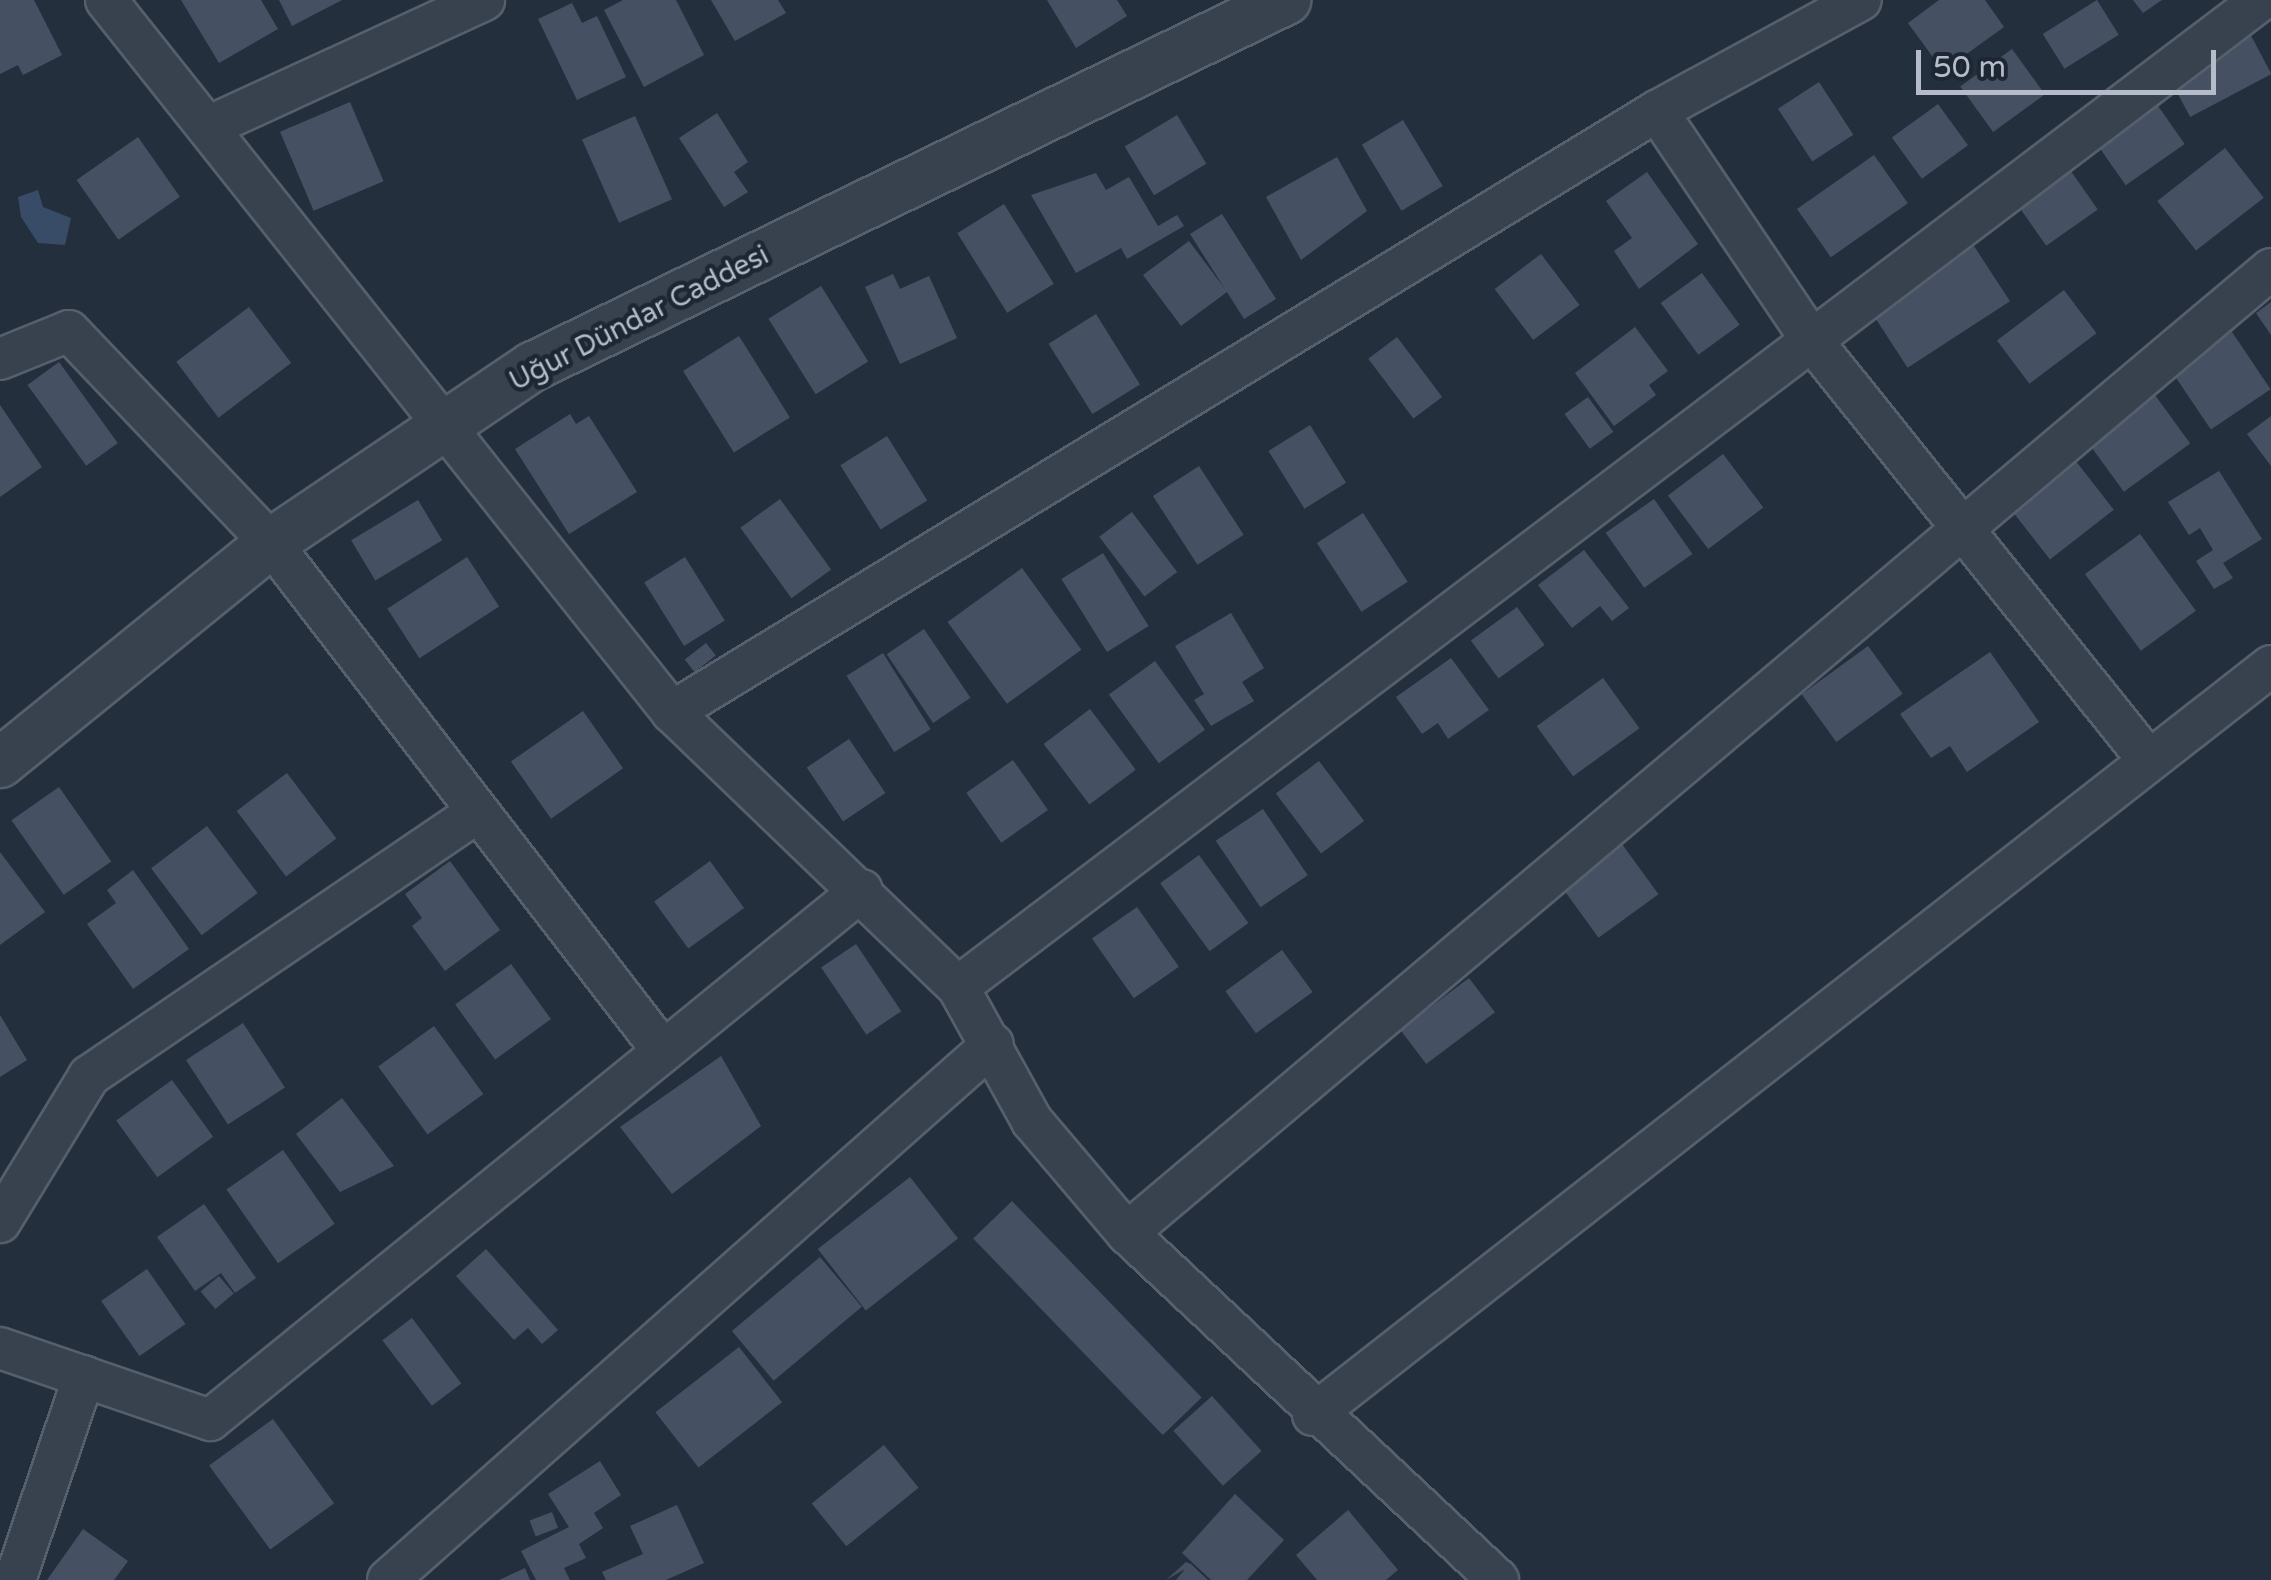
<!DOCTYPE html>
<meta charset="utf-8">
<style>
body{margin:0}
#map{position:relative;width:2271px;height:1580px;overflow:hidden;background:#242f3e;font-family:"Varela Round",sans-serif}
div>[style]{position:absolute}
.water>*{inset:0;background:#394c67}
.building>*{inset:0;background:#455162;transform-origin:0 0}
.roads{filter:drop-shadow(2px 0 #565f6c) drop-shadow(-2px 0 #565f6c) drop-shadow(0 2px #565f6c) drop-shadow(0 -2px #565f6c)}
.minor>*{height:40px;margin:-20px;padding:0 20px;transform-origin:20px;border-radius:20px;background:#38414e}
.tertiary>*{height:48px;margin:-24px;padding:0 24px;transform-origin:24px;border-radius:24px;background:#38414e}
span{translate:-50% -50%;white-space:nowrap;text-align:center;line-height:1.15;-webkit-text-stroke:9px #1d2633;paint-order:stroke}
.street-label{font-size:28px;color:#b4bcc9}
.scale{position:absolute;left:1916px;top:50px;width:300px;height:45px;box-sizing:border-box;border:5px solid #b4bcc9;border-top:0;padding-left:12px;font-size:30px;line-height:35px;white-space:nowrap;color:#b4bcc9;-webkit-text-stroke:8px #1d2633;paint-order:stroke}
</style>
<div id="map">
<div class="water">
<div style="clip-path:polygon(38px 190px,43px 207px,71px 218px,65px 245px,38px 243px,21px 217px,18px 197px)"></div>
</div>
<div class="building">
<div style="clip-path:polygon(0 0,34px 0,62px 55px,23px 75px,18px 65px,0 74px)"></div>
<div style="clip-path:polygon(181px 0,261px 0,278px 29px,219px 63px)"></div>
<div style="clip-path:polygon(279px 0,342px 0,292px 26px)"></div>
<div style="clip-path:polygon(623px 0,676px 0,704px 55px,644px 87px,604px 10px)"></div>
<div style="clip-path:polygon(711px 0,778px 0,786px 13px,735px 41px)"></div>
<div style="clip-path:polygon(1047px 0,1117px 0,1127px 16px,1076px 48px)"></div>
<div style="clip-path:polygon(1939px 0,1985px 0,2004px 27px,1943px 71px,1908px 23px)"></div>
<div style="left:2097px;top:0;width:41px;height:64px;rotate:58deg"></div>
<div style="clip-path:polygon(2133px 0,2162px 0,2143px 13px)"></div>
<div style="clip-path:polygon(572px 3px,582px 23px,597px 16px,626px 77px,577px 100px,538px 19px)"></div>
<div style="left:2247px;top:28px;width:52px;height:92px;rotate:62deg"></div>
<div style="left:2012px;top:49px;width:56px;height:64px;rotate:54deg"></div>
<div style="left:1819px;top:82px;width:63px;height:49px;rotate:57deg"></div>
<div style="left:350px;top:102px;width:86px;height:76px;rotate:67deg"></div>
<div style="left:2156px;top:103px;width:50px;height:72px;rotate:55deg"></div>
<div style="left:1938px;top:104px;width:51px;height:57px;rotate:54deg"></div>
<div style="clip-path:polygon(717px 113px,748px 162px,734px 172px,748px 192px,724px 207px,679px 138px)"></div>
<div style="left:1177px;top:115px;width:57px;height:61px;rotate:59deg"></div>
<div style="left:635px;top:116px;width:91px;height:58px;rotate:66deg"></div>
<div style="left:1403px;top:120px;width:77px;height:48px;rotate:59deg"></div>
<div style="left:138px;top:137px;width:73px;height:75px;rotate:55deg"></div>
<div style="left:2225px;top:148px;width:63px;height:86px;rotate:52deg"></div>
<div style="left:1874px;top:155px;width:59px;height:94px;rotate:55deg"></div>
<div style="clip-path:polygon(1337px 157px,1367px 211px,1301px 260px,1266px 197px)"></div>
<div style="left:2068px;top:167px;width:52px;height:63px;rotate:55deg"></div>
<div style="clip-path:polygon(1647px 172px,1698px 244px,1639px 289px,1614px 251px,1632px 238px,1606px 201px)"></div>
<div style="clip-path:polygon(1096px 173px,1106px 190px,1129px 177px,1158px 226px,1177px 215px,1184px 226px,1127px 259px,1121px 248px,1076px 273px,1031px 195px)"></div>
<div style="left:1004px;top:204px;width:94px;height:55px;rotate:58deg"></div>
<div style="clip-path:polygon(1222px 214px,1276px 299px,1244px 319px,1227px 292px,1181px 326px,1143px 275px,1189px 241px,1225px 289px,1190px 234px)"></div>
<div style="left:1974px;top:246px;width:66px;height:122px;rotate:57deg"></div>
<div style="left:1541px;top:254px;width:64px;height:58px;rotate:53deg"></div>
<div style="left:1702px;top:273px;width:64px;height:51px;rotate:54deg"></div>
<div style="clip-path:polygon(893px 274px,900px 289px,929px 276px,957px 338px,900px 364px,865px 287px)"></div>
<div style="left:821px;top:286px;width:89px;height:62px;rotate:58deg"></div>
<div style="left:2064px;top:290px;width:54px;height:84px;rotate:53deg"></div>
<div style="clip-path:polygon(2271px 302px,2271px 335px,2256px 313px)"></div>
<div style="left:249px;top:307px;width:70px;height:91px;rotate:53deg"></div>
<div style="left:1096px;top:314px;width:83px;height:56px;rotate:58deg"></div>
<div style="clip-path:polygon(1635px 327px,1668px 371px,1649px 385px,1656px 395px,1614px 426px,1575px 373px)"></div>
<div style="left:2232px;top:332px;width:69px;height:72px;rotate:56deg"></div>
<div style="left:739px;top:336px;width:96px;height:66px;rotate:58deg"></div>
<div style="left:1397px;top:337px;width:75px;height:36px;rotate:53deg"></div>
<div style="left:59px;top:362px;width:100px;height:39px;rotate:54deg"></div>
<div style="left:2152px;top:391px;width:65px;height:82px;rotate:54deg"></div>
<div style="left:1588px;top:397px;width:43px;height:29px;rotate:54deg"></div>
<div style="clip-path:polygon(0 405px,42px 467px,0 497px)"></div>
<div style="clip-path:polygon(570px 414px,576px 424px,589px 416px,637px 492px,569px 534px,515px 449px)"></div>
<div style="clip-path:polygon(2271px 416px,2271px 466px,2247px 434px)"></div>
<div style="left:1310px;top:425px;width:68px;height:49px;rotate:58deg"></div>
<div style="left:887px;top:436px;width:76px;height:55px;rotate:58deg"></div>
<div style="left:1723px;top:454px;width:67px;height:69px;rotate:53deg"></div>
<div style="left:2075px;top:460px;width:63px;height:81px;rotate:52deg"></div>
<div style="left:1199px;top:466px;width:82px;height:55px;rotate:57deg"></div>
<div style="clip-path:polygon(2219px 471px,2262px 539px,2223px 563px,2233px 578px,2214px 589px,2196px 561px,2213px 550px,2200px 528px,2189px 535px,2168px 502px)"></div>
<div style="left:780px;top:499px;width:87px;height:49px;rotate:54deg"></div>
<div style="left:1654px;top:499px;width:67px;height:59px;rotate:55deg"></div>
<div style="left:418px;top:500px;width:47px;height:78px;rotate:59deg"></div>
<div style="left:1132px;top:512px;width:75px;height:41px;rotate:53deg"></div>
<div style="left:1363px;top:513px;width:82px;height:55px;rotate:57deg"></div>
<div style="left:2140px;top:534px;width:95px;height:68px;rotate:54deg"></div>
<div style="clip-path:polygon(1584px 550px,1629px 608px,1612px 621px,1600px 606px,1572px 628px,1538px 585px)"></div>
<div style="left:1103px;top:553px;width:86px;height:49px;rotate:58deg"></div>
<div style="left:467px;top:557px;width:59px;height:95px;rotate:57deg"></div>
<div style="left:685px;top:557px;width:75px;height:48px;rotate:58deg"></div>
<div style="left:1022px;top:568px;width:101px;height:92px;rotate:54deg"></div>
<div style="left:1517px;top:607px;width:47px;height:57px;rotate:54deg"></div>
<div style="clip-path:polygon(1231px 613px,1264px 668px,1242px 682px,1254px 701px,1211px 726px,1194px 700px,1204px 694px,1175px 646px)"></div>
<div style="left:924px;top:629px;width:83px;height:45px;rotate:56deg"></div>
<div style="left:706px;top:643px;width:16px;height:27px;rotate:52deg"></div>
<div style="left:1868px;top:646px;width:59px;height:82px;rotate:54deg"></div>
<div style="clip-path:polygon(1990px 652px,2039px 722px,1967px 772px,1950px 746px,1931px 758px,1900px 714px)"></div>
<div style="left:883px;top:653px;width:90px;height:43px;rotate:58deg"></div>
<div style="clip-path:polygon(1451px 658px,1489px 710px,1448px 739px,1438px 723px,1422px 734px,1396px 697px)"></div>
<div style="left:1155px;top:661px;width:85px;height:57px;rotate:54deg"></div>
<div style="left:1603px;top:678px;width:62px;height:82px;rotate:54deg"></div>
<div style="left:1090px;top:709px;width:76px;height:58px;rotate:53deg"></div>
<div style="left:583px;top:711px;width:70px;height:88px;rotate:55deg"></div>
<div style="left:849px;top:739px;width:65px;height:51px;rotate:56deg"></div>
<div style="left:1013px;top:760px;width:61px;height:57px;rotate:55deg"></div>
<div style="left:1319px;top:761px;width:75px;height:54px;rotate:53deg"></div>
<div style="left:287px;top:773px;width:82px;height:63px;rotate:53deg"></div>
<div style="left:59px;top:787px;width:91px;height:58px;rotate:55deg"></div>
<div style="left:1263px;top:809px;width:80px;height:57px;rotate:56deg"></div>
<div style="left:207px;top:826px;width:84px;height:70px;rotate:53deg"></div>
<div style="left:1622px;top:844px;width:62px;height:74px;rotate:54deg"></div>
<div style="clip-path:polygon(0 852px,45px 912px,0 945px)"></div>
<div style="left:1199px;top:855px;width:84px;height:48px;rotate:54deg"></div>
<div style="clip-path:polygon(450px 861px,500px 930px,445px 971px,412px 926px,422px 918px,405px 894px)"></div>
<div style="left:710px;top:861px;width:58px;height:69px;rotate:54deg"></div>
<div style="clip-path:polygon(133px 870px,189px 949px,133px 989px,87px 924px,116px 903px,107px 890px)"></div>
<div style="left:1137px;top:907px;width:73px;height:55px;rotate:55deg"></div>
<div style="left:856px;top:944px;width:81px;height:42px;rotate:56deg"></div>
<div style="left:1282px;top:950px;width:52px;height:70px;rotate:54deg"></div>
<div style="left:511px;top:964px;width:68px;height:69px;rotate:54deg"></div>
<div style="left:1469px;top:978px;width:43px;height:86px;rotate:53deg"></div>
<div style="clip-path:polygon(0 1015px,27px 1060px,0 1077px)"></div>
<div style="left:243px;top:1023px;width:77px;height:68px;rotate:57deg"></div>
<div style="left:434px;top:1026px;width:84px;height:69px;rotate:54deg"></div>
<div style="clip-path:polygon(721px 1056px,761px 1126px,672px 1194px,620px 1127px)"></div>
<div style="left:172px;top:1080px;width:70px;height:69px;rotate:54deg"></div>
<div style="clip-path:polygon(342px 1098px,394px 1166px,340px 1192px,296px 1134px)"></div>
<div style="left:283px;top:1150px;width:90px;height:69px;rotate:55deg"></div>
<div style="left:910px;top:1177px;width:78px;height:117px;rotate:52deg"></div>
<div style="left:1012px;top:1201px;width:273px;height:54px;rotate:46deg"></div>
<div style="clip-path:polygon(204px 1204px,256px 1278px,235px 1293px,221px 1273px,195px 1291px,157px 1237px)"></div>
<div style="clip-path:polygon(486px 1249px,558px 1330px,542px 1344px,528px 1328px,514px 1340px,456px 1276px)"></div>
<div style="left:820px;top:1257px;width:65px;height:115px;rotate:50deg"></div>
<div style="left:147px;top:1269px;width:67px;height:56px;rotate:55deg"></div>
<div style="left:219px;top:1276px;width:23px;height:24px;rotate:50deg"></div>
<div style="left:412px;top:1318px;width:82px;height:37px;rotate:53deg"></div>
<div style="left:739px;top:1347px;width:70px;height:106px;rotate:52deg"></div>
<div style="left:1212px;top:1396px;width:74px;height:52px;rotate:48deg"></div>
<div style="left:273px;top:1419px;width:104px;height:79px;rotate:54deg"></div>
<div style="left:884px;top:1445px;width:55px;height:93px;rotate:51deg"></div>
<div style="clip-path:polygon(600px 1461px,621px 1495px,594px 1513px,603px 1528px,579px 1544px,586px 1558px,564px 1568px,570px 1580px,536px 1580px,521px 1551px,569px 1527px,548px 1494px)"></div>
<div style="clip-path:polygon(1235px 1494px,1284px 1540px,1247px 1580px,1211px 1580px,1182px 1553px)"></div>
<div style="clip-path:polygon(677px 1505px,704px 1563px,666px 1580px,606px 1580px,602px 1572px,643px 1554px,630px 1526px)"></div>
<div style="clip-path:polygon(1348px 1510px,1398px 1570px,1386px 1580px,1317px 1580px,1296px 1555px)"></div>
<div style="left:552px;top:1512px;width:17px;height:24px;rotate:69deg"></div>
<div style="clip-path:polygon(83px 1529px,128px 1561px,114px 1580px,47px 1580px)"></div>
<div style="clip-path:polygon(1186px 1562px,1191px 1564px,1208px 1580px,1176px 1580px,1185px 1569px,1166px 1580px)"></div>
<div style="clip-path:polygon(525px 1568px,530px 1580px,499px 1580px)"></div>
</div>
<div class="roads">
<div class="minor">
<div style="left:106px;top:0;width:910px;rotate:51.52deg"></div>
<div style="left:672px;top:712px;width:397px;rotate:43.9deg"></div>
<div style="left:958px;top:987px;width:153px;rotate:61.1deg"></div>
<div style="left:1032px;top:1121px;width:147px;rotate:49.7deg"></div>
<div style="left:1127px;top:1233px;width:508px;rotate:43.09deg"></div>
<div style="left:1657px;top:111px;width:279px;rotate:56deg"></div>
<div style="left:1813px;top:342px;width:537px;rotate:51.27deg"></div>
<div style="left:208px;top:127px;width:304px;rotate:-24.7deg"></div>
<div style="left:0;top:359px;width:74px;rotate:-22.1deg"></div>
<div style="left:69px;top:331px;width:293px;rotate:46.4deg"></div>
<div style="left:271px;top:543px;width:642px;rotate:52.34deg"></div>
<div style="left:672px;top:712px;width:1154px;rotate:-31.39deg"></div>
<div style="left:1657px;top:111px;width:232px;rotate:-28.6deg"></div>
<div style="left:958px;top:987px;width:1635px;rotate:-37.14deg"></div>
<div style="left:0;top:1222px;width:171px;rotate:-58.6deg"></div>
<div style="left:89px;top:1076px;width:469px;rotate:-34.2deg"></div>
<div style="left:1127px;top:1233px;width:1496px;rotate:-40.12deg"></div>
<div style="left:0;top:1348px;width:222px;rotate:18.9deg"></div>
<div style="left:210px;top:1420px;width:840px;rotate:-39.11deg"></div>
<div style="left:1313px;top:1415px;width:1216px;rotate:-38.02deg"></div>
<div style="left:15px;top:1580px;width:215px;rotate:-71.3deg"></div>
<div style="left:388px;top:1580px;width:808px;rotate:-41.54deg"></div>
</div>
<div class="tertiary">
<div style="left:0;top:763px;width:349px;rotate:-39.1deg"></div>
<div style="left:271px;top:543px;width:315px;rotate:-34deg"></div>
<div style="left:532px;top:367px;width:839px;rotate:-25.95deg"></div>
</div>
</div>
<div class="street-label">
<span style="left:639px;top:318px;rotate:-27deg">Uğur Dündar Caddesi</span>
</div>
<div class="scale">50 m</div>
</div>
